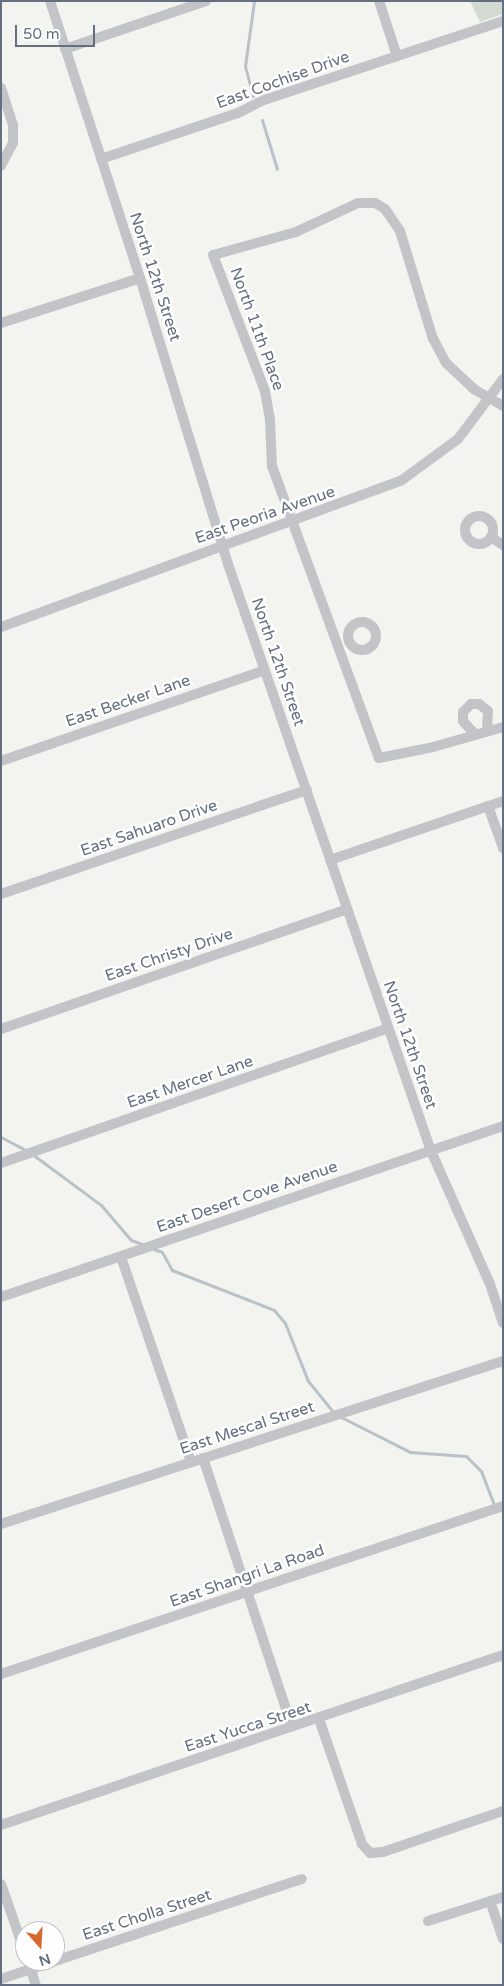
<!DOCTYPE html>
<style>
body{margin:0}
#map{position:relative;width:504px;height:1986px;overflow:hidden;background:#f3f4f0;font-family:"Varela Round",sans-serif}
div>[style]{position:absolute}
.green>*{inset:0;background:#d3dad1}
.stream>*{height:3px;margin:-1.5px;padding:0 1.5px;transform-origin:1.5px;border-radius:1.5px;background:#b9c2c8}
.minor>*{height:10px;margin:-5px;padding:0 5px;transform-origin:5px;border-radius:5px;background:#c2c4c8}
.minor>.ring{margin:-5px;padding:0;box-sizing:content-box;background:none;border:10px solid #c2c4c8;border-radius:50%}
span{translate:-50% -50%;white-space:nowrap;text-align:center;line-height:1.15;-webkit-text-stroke:5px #fff;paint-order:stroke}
.street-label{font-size:16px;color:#64707f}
.frame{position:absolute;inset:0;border:2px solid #64707f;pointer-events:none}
.north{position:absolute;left:15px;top:1921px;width:50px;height:50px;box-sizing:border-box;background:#fff;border:1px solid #c1c6cc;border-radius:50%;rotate:161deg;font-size:14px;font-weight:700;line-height:20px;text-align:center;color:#64707f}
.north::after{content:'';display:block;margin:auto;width:18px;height:22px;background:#d7692c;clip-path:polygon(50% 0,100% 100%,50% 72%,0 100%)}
.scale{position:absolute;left:15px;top:25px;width:80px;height:22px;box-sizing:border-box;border:2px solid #64707f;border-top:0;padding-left:6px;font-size:15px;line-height:18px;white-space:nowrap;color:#64707f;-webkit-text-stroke:4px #fff;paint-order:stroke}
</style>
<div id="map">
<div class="green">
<div style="clip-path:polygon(470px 1px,503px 1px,503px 14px,480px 22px)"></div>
</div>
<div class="stream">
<div style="left:253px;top:96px;width:31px;rotate:-105deg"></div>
<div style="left:245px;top:66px;width:66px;rotate:-82.1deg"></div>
<div style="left:262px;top:120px;width:51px;rotate:73deg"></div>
<div style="left:1px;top:1137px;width:30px;rotate:28deg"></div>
<div style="left:32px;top:1154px;width:86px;rotate:36.5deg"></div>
<div style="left:101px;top:1205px;width:46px;rotate:49.4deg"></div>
<div style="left:131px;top:1240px;width:15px;rotate:20deg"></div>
<div style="left:153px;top:1249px;width:9px;rotate:18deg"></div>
<div style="left:162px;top:1252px;width:21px;rotate:61deg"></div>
<div style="left:172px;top:1270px;width:110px;rotate:21.4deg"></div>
<div style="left:274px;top:1310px;width:17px;rotate:50deg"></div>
<div style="left:285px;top:1323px;width:62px;rotate:68.4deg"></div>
<div style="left:308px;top:1381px;width:41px;rotate:50.9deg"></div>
<div style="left:339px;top:1416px;width:80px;rotate:26.9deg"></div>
<div style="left:410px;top:1452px;width:56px;rotate:4.1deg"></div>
<div style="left:466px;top:1456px;width:21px;rotate:45deg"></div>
<div style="left:481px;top:1471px;width:39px;rotate:69deg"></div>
</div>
<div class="minor">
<div style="left:50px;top:1px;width:291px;rotate:72deg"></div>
<div style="left:140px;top:278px;width:299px;rotate:72.9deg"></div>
<div style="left:228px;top:564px;width:621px;rotate:70.92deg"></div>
<div style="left:431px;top:1151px;width:145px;rotate:66.1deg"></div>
<div style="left:490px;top:1284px;width:41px;rotate:71.6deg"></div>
<div style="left:379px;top:1px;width:58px;rotate:71.9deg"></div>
<div style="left:65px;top:49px;width:149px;rotate:-18.8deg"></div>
<div style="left:1px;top:88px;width:39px;rotate:72deg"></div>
<div style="left:13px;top:125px;width:18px;rotate:90deg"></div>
<div style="left:13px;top:143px;width:26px;rotate:118deg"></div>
<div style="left:101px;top:159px;width:145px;rotate:-18.6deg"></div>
<div style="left:238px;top:113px;width:29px;rotate:-27deg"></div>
<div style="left:264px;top:100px;width:252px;rotate:-18.3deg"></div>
<div style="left:1px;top:323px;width:146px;rotate:-17.9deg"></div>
<div style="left:503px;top:406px;width:34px;rotate:-150deg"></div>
<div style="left:474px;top:389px;width:38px;rotate:-137deg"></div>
<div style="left:446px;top:363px;width:27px;rotate:-118deg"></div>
<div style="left:433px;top:339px;width:113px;rotate:-107deg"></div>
<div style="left:400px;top:231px;width:27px;rotate:-124deg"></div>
<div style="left:385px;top:209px;width:12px;rotate:-149deg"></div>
<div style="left:375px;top:203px;width:17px;rotate:180deg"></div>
<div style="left:358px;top:203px;width:68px;rotate:154.9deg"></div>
<div style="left:296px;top:232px;width:86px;rotate:164.5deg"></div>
<div style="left:213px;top:255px;width:146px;rotate:69.1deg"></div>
<div style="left:265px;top:391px;width:29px;rotate:80deg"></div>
<div style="left:270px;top:420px;width:46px;rotate:87.5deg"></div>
<div style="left:272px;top:466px;width:311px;rotate:69.9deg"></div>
<div style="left:379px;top:758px;width:55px;rotate:-11.5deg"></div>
<div style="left:433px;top:747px;width:73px;rotate:-15.9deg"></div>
<div class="ring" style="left:465px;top:516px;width:18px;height:18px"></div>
<div style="left:491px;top:537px;width:14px;rotate:34deg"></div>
<div class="ring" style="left:348px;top:622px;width:18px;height:18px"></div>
<div style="left:1px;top:627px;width:427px;rotate:-20.1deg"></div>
<div style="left:402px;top:480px;width:69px;rotate:-36.2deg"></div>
<div style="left:458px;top:439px;width:75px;rotate:-53.1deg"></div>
<div style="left:474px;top:733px;width:16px;rotate:-133deg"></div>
<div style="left:463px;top:721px;width:9px;rotate:-90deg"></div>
<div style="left:463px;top:712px;width:11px;rotate:-45deg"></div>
<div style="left:471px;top:704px;width:8px"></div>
<div style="left:479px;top:704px;width:11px;rotate:38deg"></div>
<div style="left:488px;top:711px;width:18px;rotate:93deg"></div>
<div style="left:1px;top:761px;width:279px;rotate:-19deg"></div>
<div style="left:488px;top:806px;width:45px;rotate:70.3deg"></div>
<div style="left:330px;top:860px;width:183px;rotate:-18.8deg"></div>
<div style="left:1px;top:894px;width:323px;rotate:-18.8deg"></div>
<div style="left:1px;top:1029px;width:366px;rotate:-19.1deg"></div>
<div style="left:1px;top:1163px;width:410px;rotate:-19.2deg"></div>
<div style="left:121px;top:1257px;width:217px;rotate:71.1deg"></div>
<div style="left:1px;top:1297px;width:530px;rotate:-18.81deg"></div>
<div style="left:203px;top:1458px;width:283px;rotate:71.7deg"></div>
<div style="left:1px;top:1524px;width:528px;rotate:-17.99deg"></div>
<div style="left:1px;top:1674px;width:529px;rotate:-18.5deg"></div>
<div style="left:319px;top:1719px;width:132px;rotate:71deg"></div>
<div style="left:362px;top:1844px;width:12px;rotate:48deg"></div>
<div style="left:370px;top:1853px;width:13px;rotate:-4deg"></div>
<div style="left:383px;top:1852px;width:127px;rotate:-18.9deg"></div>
<div style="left:1px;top:1825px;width:530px;rotate:-18.71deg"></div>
<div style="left:1px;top:1884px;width:73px;rotate:70.8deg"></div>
<div style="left:490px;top:1901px;width:40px;rotate:71.1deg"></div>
<div style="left:428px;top:1921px;width:79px;rotate:-17.7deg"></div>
<div style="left:28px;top:1961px;width:25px;rotate:72deg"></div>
<div style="left:1px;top:1979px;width:317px;rotate:-18.4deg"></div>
</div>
<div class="street-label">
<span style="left:283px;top:80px;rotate:-20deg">East Cochise Drive</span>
<span style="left:155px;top:277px;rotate:72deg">North 12th Street</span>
<span style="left:257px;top:329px;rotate:70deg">North 11th Place</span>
<span style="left:265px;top:515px;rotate:-19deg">East Peoria Avenue</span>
<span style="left:278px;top:662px;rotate:71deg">North 12th Street</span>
<span style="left:128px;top:701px;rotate:-19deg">East Becker Lane</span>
<span style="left:149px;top:828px;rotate:-19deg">East Sahuaro Drive</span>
<span style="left:169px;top:955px;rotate:-19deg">East Christy Drive</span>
<span style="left:410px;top:1045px;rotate:71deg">North 12th Street</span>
<span style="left:190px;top:1082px;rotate:-19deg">East Mercer Lane</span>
<span style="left:247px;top:1197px;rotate:-19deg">East Desert Cove Avenue</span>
<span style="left:247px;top:1428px;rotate:-18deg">East Mescal Street</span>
<span style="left:247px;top:1576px;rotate:-19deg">East Shangri La Road</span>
<span style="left:248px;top:1727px;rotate:-18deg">East Yucca Street</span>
<span style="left:147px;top:1915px;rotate:-18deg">East Cholla Street</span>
</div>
<div class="frame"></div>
<div class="north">N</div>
<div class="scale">50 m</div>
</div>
